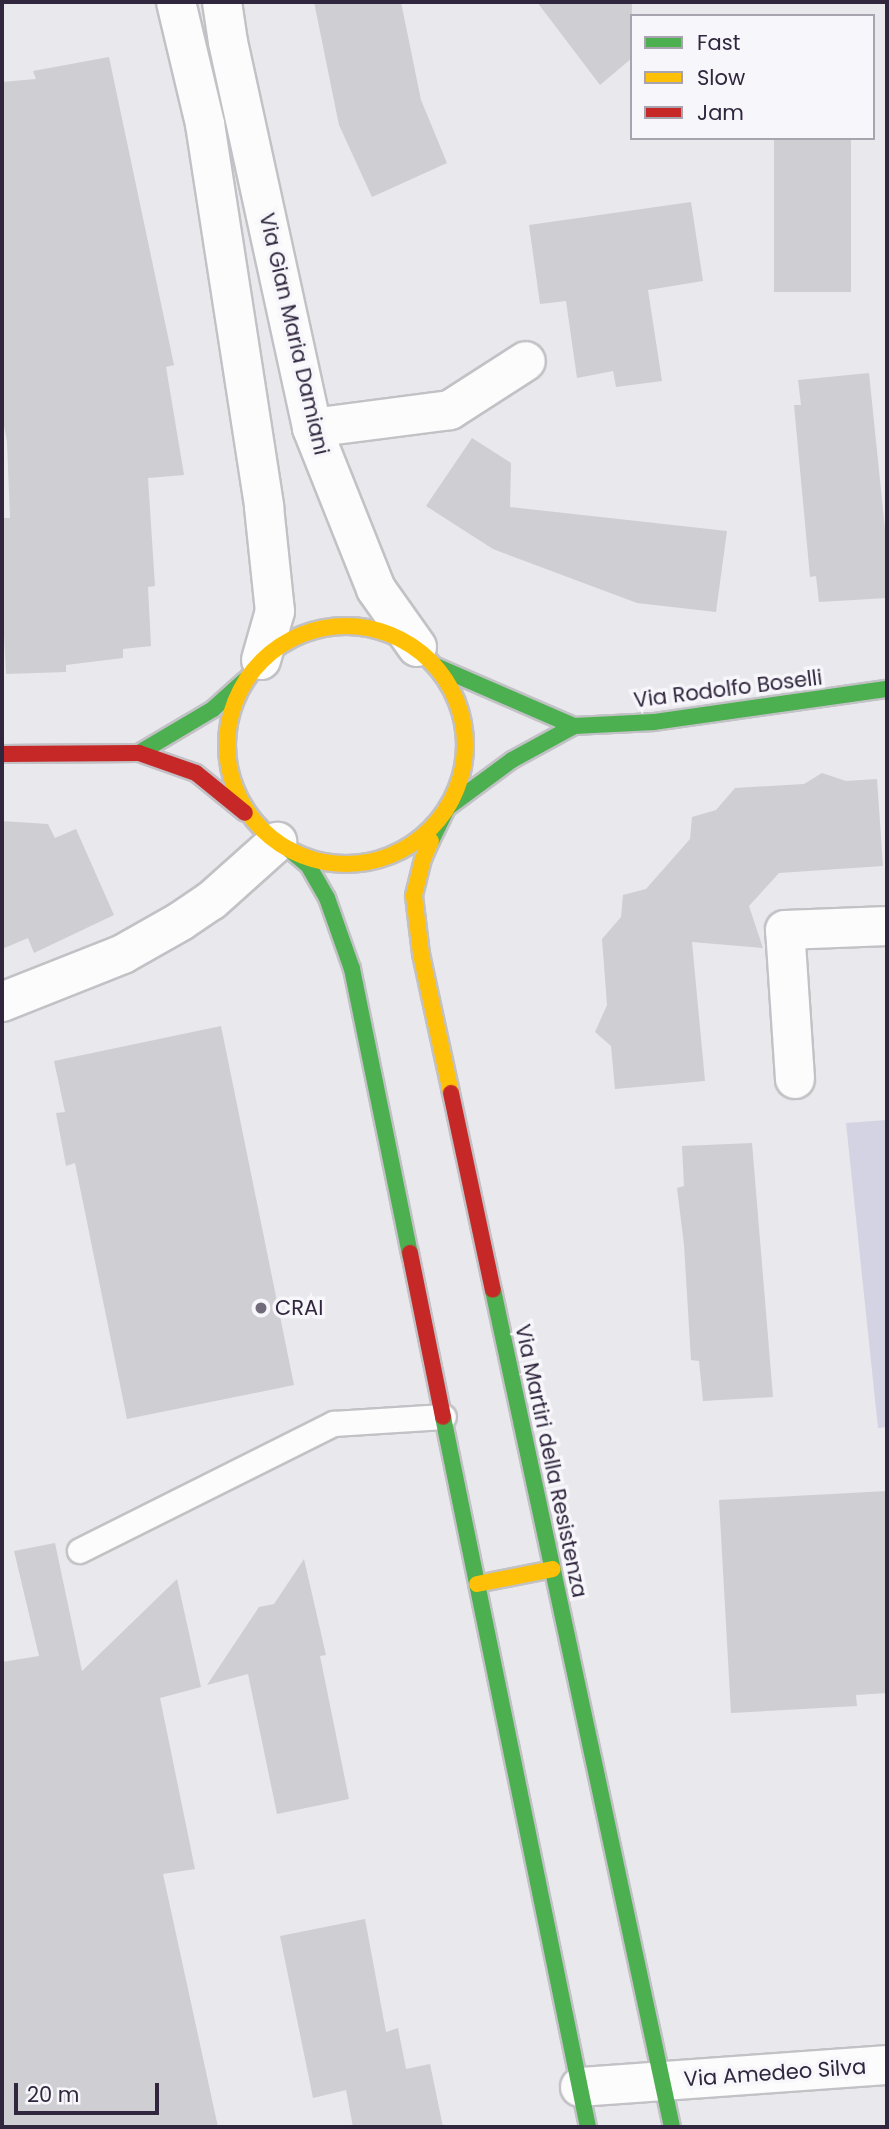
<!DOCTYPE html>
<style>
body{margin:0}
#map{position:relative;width:889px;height:2129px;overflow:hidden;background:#e9e8ec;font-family:Poppins,sans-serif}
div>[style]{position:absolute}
.green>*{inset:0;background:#d3d3e4}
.building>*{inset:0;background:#cfced3;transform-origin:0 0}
.roads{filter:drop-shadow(2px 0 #c2c2c6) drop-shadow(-2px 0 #c2c2c6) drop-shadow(0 2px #c2c2c6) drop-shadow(0 -2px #c2c2c6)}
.lane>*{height:24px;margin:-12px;padding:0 12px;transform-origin:12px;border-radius:12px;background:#fcfcfc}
.street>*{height:38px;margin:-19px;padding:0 19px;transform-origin:19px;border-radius:19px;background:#fcfcfc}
.fast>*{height:16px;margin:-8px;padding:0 8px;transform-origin:8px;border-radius:8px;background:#4caf50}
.slow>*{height:16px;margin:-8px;padding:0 8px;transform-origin:8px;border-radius:8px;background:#ffc107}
.slow>.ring{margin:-8px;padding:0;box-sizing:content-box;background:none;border:16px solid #ffc107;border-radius:50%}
.jam>*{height:16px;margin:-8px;padding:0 8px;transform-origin:8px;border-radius:8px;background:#c62828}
.dots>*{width:19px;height:19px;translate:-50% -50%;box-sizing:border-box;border:4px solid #f7f6fa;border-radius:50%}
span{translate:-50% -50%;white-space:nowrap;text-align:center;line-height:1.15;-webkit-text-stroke:7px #f7f6fa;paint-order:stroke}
.street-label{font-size:21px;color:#30263e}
.poi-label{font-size:21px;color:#30263e}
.left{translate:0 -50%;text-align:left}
.frame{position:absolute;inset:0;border:4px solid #30263e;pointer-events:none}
.legend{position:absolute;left:630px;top:14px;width:245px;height:126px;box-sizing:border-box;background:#f7f6fa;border:2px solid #a7a3af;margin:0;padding:9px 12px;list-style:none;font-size:21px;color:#30263e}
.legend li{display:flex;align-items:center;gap:14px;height:35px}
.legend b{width:35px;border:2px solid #a7a3af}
.scale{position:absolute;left:14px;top:2083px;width:145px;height:32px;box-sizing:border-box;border:4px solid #30263e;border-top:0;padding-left:9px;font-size:21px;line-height:24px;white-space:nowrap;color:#30263e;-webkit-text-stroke:5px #f7f6fa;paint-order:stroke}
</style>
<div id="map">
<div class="green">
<div style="clip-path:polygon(887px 1120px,887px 1427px,878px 1428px,846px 1123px)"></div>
</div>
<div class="building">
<div style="clip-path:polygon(314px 2px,401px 2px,421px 100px,447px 163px,372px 197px,339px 125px)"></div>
<div style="clip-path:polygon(537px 2px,632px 2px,632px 58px,600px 85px)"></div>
<div style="clip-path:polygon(109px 57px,174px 365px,166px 367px,184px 475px,148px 478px,155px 586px,148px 587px,151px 646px,123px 649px,123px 658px,66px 665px,66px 672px,6px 674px,4px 635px,2px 635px,2px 518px,10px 518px,7px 442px,2px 415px,2px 82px,36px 79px,33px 71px)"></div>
<div style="left:774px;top:138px;width:77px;height:154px"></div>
<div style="clip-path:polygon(691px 202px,703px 281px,648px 290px,662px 381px,616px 387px,613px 371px,577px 378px,566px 301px,540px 304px,529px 225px)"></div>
<div style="clip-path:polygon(869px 373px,885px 529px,887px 529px,887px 598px,819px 602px,816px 576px,810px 577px,794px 405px,801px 405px,798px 380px)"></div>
<div style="clip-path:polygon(472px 438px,511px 463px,510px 507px,727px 531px,716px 612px,637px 603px,493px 549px,426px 506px)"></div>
<div style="clip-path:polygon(822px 773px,846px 781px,877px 779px,883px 866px,779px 873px,749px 906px,763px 948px,692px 942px,705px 1081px,615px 1089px,611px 1046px,595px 1032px,607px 1005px,602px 939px,621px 917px,623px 895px,646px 889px,690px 839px,692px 817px,716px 810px,735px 788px,804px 784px)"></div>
<div style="clip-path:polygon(2px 821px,48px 824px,55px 838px,76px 829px,114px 915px,34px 953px,28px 938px,2px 949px)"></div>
<div style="clip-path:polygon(221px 1026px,294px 1385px,127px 1419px,75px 1163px,66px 1166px,56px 1113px,65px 1112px,54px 1061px)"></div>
<div style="clip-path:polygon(752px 1143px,773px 1397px,703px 1401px,699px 1361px,691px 1360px,684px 1245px,677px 1188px,684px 1186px,682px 1146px)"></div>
<div style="clip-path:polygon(887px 1491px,887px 1693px,856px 1695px,857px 1706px,731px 1713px,719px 1500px)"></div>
<div style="clip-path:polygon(55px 1543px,82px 1671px,177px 1579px,201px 1687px,160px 1698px,195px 1869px,163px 1874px,218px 2127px,2px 2127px,2px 1662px,39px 1656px,14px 1551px)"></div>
<div style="clip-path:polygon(304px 1559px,326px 1655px,320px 1656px,349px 1799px,277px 1814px,248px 1674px,207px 1685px,259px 1607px,274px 1604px)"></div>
<div style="clip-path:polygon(365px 1919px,386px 2032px,398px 2028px,406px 2069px,430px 2064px,443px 2127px,353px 2127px,346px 2090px,313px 2098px,280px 1936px)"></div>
</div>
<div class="roads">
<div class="lane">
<div style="left:80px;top:1551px;width:284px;rotate:-26.6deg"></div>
<div style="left:334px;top:1424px;width:110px;rotate:-3.6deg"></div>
</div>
<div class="street">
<div style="left:176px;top:2px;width:125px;rotate:76.6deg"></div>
<div style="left:205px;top:124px;width:388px;rotate:81.2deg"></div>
<div style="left:264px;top:507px;width:105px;rotate:84deg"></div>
<div style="left:275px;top:611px;width:51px;rotate:105.9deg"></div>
<div style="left:222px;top:2px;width:40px;rotate:81.5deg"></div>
<div style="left:228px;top:42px;width:395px;rotate:77.7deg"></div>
<div style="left:312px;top:428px;width:173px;rotate:68.3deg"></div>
<div style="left:376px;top:589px;width:71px;rotate:54.7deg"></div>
<div style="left:312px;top:428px;width:139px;rotate:-7.4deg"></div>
<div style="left:450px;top:410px;width:90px;rotate:-32.8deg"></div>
<div style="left:2px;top:1002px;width:130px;rotate:-21.6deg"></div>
<div style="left:123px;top:954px;width:67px;rotate:-29.6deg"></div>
<div style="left:181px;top:921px;width:36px;rotate:-34deg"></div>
<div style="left:211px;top:901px;width:89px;rotate:-41.8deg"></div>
<div style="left:795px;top:1079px;width:149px;rotate:-93.8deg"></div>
<div style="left:785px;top:930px;width:102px;rotate:-2.2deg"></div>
<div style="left:580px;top:2087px;width:308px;rotate:-4.1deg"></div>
</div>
<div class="fast">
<div style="left:438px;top:667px;width:148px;rotate:23.5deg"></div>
<div style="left:139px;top:753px;width:86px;rotate:-30.7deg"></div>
<div style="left:213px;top:709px;width:42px;rotate:-42.1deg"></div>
<div style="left:431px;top:841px;width:37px;rotate:-64deg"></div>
<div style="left:447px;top:808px;width:81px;rotate:-36.4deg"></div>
<div style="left:512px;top:760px;width:71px;rotate:-28.7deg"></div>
<div style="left:574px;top:726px;width:80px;rotate:-2.9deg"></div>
<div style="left:654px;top:722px;width:235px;rotate:-8.1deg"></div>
<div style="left:290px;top:850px;width:23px;rotate:40deg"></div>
<div style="left:308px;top:865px;width:38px;rotate:60deg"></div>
<div style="left:327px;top:898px;width:75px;rotate:70.6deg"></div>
<div style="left:352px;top:969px;width:290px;rotate:78.5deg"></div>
<div style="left:493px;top:1290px;width:856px;rotate:77.93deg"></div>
<div style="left:443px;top:1417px;width:725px;rotate:78.46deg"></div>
</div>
<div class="slow">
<div class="ring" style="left:227px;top:626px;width:222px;height:222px"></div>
<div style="left:431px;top:841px;width:20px;rotate:114deg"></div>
<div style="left:423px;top:859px;width:38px;rotate:104deg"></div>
<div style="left:414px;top:896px;width:58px;rotate:83.1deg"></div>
<div style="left:421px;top:954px;width:142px;rotate:77.8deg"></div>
<div style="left:477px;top:1584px;width:77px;rotate:-11.2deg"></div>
</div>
<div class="jam">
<div style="left:2px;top:754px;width:137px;rotate:-0.4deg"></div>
<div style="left:139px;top:753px;width:60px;rotate:19.3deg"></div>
<div style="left:196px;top:773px;width:63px;rotate:39.2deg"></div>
<div style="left:451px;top:1093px;width:201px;rotate:78deg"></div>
<div style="left:410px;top:1253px;width:167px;rotate:78.6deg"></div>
</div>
</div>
<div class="dots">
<div style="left:261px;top:1308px;background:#716a7b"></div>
</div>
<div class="street-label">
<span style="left:294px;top:334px;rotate:77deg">Via Gian Maria Damiani</span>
<span style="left:728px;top:689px;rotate:-7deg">Via Rodolfo Boselli</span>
<span style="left:551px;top:1461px;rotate:78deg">Via Martiri della Resistenza</span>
<span style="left:775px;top:2073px;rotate:-4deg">Via Amedeo Silva</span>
</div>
<div class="poi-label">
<span class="left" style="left:275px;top:1308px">CRAI</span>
</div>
<div class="frame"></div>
<ul class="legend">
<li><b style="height:9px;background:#4caf50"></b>Fast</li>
<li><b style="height:9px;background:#ffc107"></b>Slow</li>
<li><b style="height:9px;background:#c62828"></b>Jam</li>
</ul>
<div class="scale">20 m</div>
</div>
